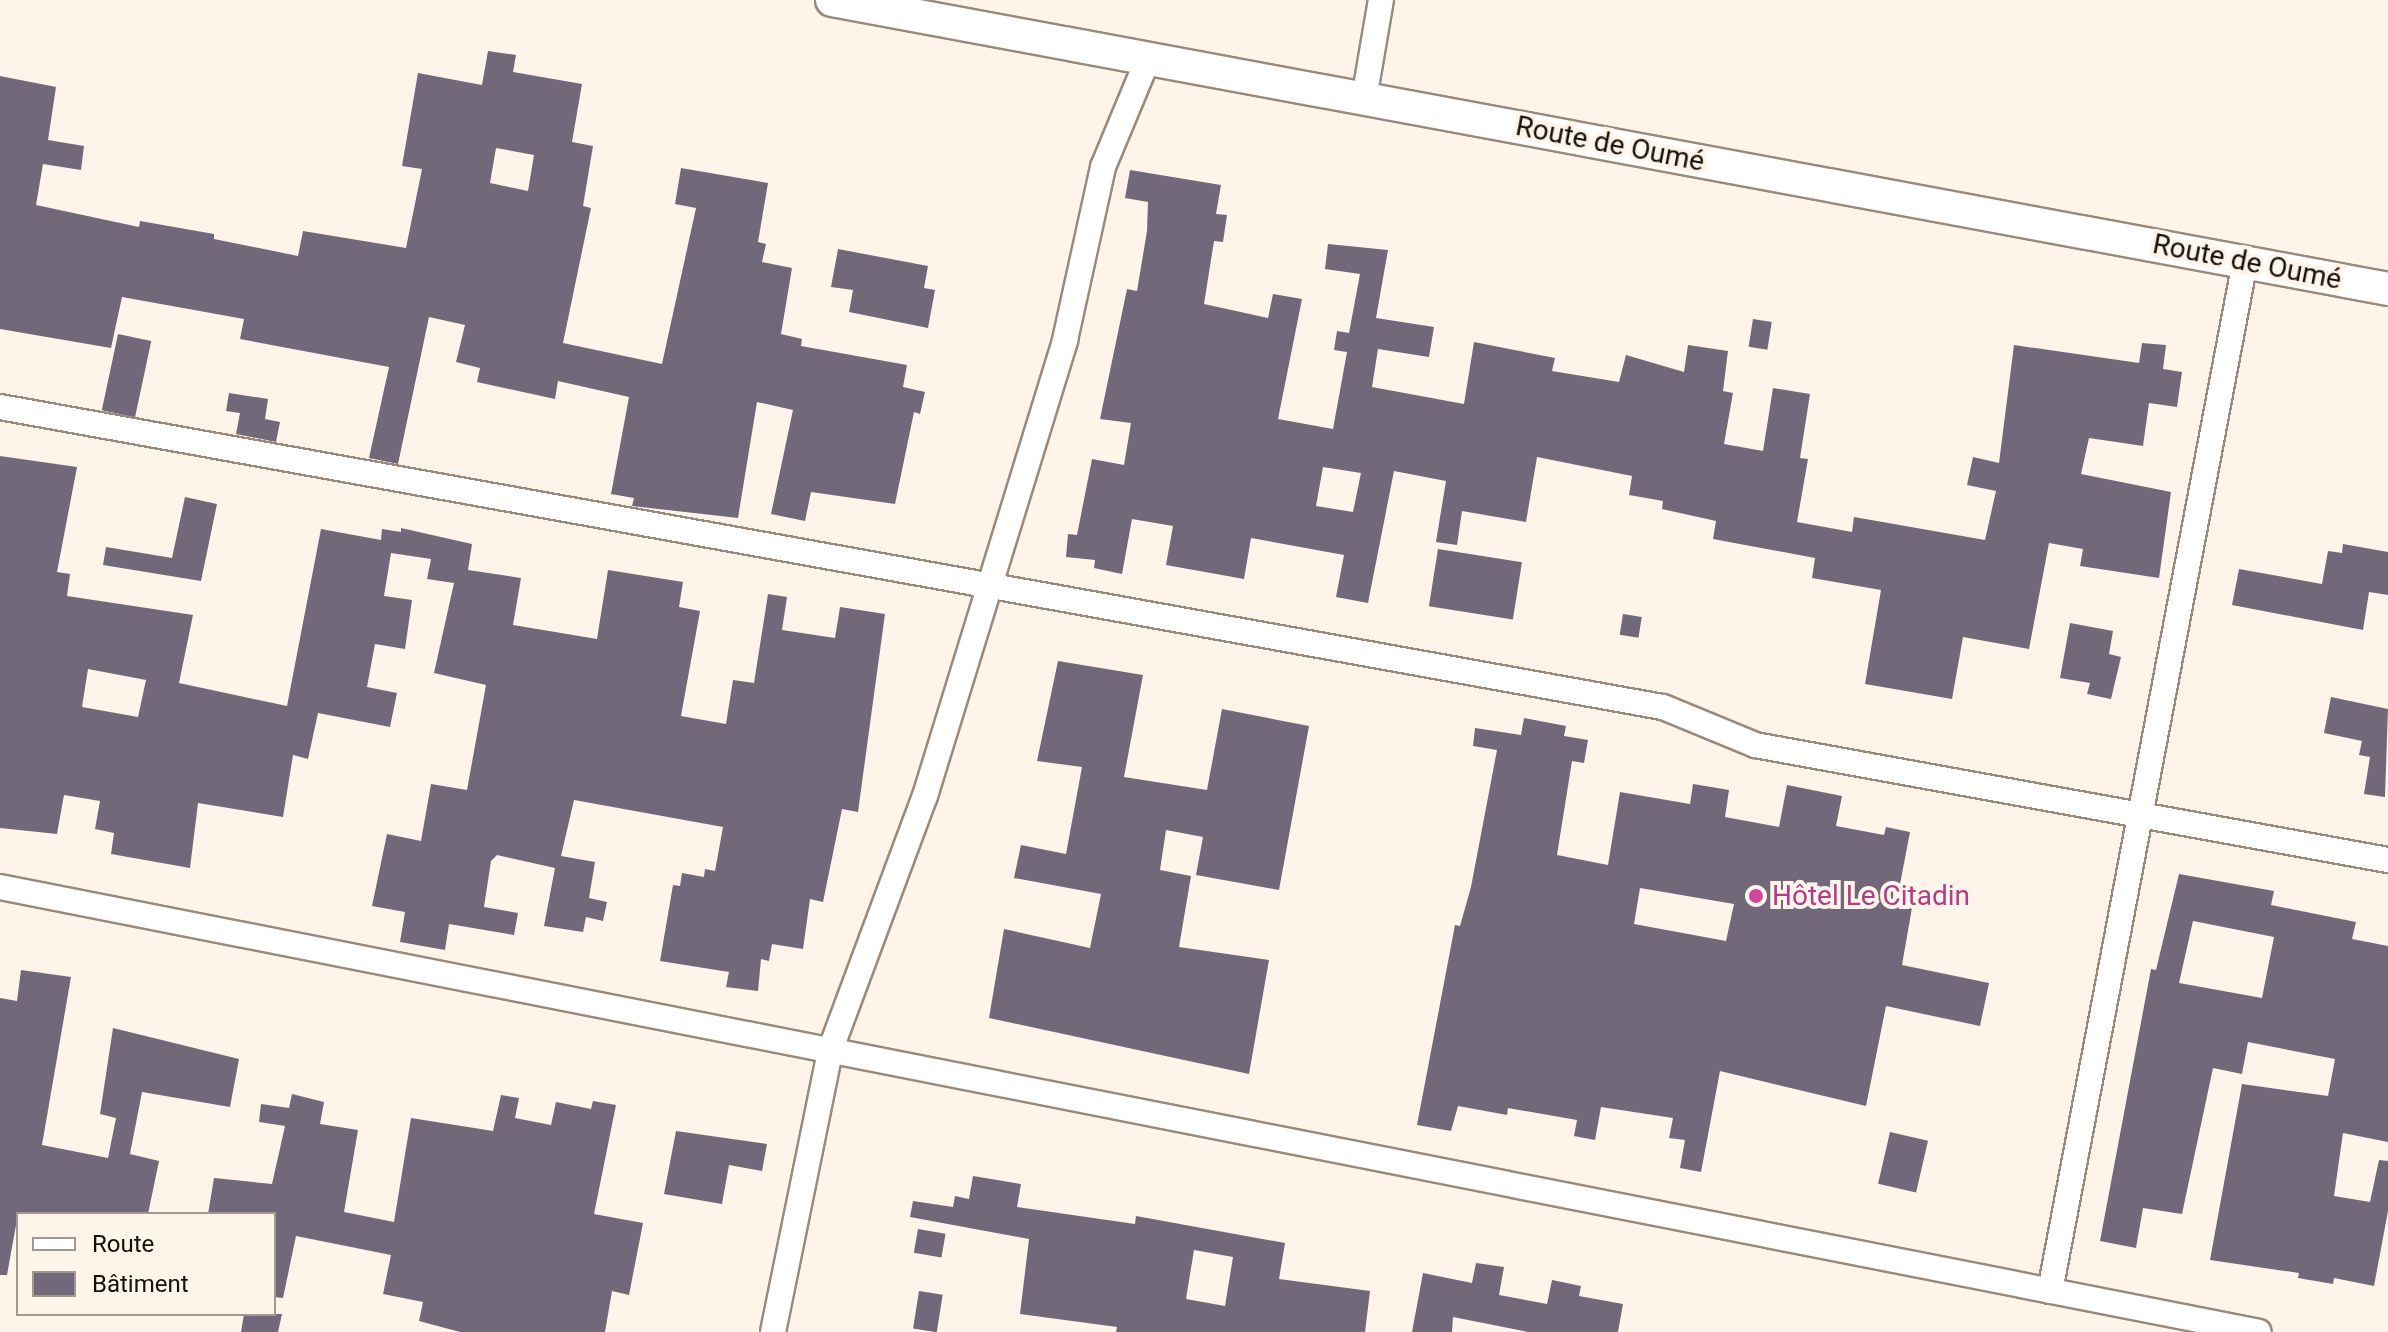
<!DOCTYPE html>
<meta charset="utf-8">
<style>
body{margin:0}
#map{position:relative;width:2388px;height:1332px;overflow:hidden;background:#fef4ea;font-family:Roboto,sans-serif}
div>[style]{position:absolute}
.building>*{inset:0;background:#71697a;transform-origin:0 0}
.roads{filter:drop-shadow(2px 0 #998a7b) drop-shadow(-2px 0 #998a7b) drop-shadow(0 2px #998a7b) drop-shadow(0 -2px #998a7b)}
.minor>*{height:24px;margin:-12px;padding:0 12px;transform-origin:12px;border-radius:12px;background:#fff}
.tertiary>*{height:32px;margin:-16px;padding:0 16px;transform-origin:16px;border-radius:16px;background:#fff}
.dots>*{width:22px;height:22px;translate:-50% -50%;box-sizing:border-box;border:4px solid #fef4ea;border-radius:50%}
span{translate:-50% -50%;white-space:nowrap;text-align:center;line-height:1.15;-webkit-text-stroke:8px #fef4ea;paint-order:stroke}
.street-label{font-size:28px;color:#15100a}
.hotel-label{font-size:28px;color:#b23c85}
.left{translate:0 -50%;text-align:left}
.legend{position:absolute;left:16px;top:1212px;width:260px;height:104px;box-sizing:border-box;background:#fef4ea;border:2px solid #a19990;margin:0;padding:10px 14px;list-style:none;font-size:24px;color:#15100a}
.legend li{display:flex;align-items:center;gap:16px;height:40px}
.legend b{width:40px;border:2px solid #a19990}
</style>
<div id="map">
<div class="building">
<div style="clip-path:polygon(evenodd,488px 51px,516px 55px,513px 72px,582px 84px,572px 142px,593px 146px,583px 206px,591px 208px,563px 343px,662px 364px,696px 208px,675px 204px,681px 168px,768px 183px,758px 242px,766px 244px,762px 262px,792px 268px,781px 334px,802px 339px,801px 346px,907px 365px,903px 387px,925px 392px,920px 414px,914px 412px,895px 504px,811px 492px,805px 521px,771px 514px,793px 410px,757px 402px,738px 518px,632px 506px,634px 498px,611px 494px,629px 397px,558px 381px,555px 399px,477px 382px,480px 368px,456px 362px,465px 325px,429px 317px,398px 464px,369px 458px,389px 367px,240px 339px,244px 319px,122px 297px,111px 348px,0 329px,0 76px,56px 87px,48px 140px,84px 146px,81px 170px,43px 164px,36px 205px,139px 227px,140px 221px,214px 234px,214px 239px,298px 256px,303px 231px,406px 248px,422px 169px,402px 166px,418px 73px,482px 85px,488px 51px,496px 148px,534px 155px,528px 191px,490px 183px,496px 148px)"></div>
<div style="clip-path:polygon(evenodd,1130px 170px,1221px 185px,1216px 214px,1227px 215px,1223px 242px,1214px 241px,1204px 304px,1268px 318px,1273px 294px,1302px 299px,1278px 419px,1333px 429px,1347px 352px,1334px 350px,1337px 331px,1349px 333px,1360px 274px,1325px 269px,1328px 244px,1388px 250px,1376px 318px,1434px 327px,1429px 357px,1378px 349px,1372px 387px,1464px 404px,1474px 342px,1555px 358px,1552px 371px,1619px 382px,1626px 355px,1684px 372px,1688px 345px,1728px 351px,1723px 391px,1733px 393px,1724px 444px,1763px 451px,1773px 388px,1810px 394px,1800px 458px,1808px 459px,1797px 522px,1852px 532px,1854px 517px,1985px 540px,1996px 491px,1967px 485px,1973px 457px,1999px 463px,2014px 345px,2139px 363px,2142px 343px,2166px 345px,2163px 369px,2182px 372px,2177px 407px,2149px 403px,2143px 446px,2089px 438px,2081px 474px,2171px 492px,2159px 578px,2080px 566px,2083px 549px,2049px 543px,2029px 649px,1963px 637px,1952px 699px,1865px 684px,1881px 590px,1812px 578px,1815px 558px,1713px 539px,1716px 521px,1662px 509px,1663px 501px,1629px 495px,1632px 476px,1537px 457px,1526px 522px,1462px 511px,1457px 545px,1436px 542px,1446px 481px,1394px 471px,1368px 603px,1336px 597px,1344px 555px,1251px 538px,1244px 579px,1166px 565px,1173px 526px,1132px 519px,1122px 574px,1094px 568px,1095px 560px,1066px 557px,1068px 534px,1077px 535px,1092px 459px,1124px 465px,1131px 423px,1100px 419px,1127px 289px,1137px 291px,1147px 231px,1148px 202px,1125px 198px,1130px 170px,1323px 467px,1361px 473px,1353px 512px,1316px 506px,1323px 467px)"></div>
<div style="clip-path:polygon(838px 249px,928px 266px,924px 288px,935px 290px,928px 328px,849px 312px,853px 290px,831px 287px)"></div>
<div style="left:1753px;top:319px;width:19px;height:28px;rotate:9deg"></div>
<div style="left:118px;top:334px;width:34px;height:78px;rotate:12deg"></div>
<div style="clip-path:polygon(229px 393px,268px 399px,265px 419px,280px 422px,276px 442px,236px 434px,240px 413px,226px 411px)"></div>
<div style="clip-path:polygon(evenodd,0 456px,77px 467px,57px 572px,70px 574px,67px 596px,193px 615px,179px 683px,287px 706px,321px 529px,381px 540px,382px 529px,401px 532px,401px 528px,472px 544px,468px 570px,521px 578px,513px 625px,597px 639px,608px 570px,683px 582px,679px 607px,700px 611px,681px 716px,726px 724px,733px 680px,754px 683px,768px 594px,787px 597px,782px 630px,835px 638px,840px 607px,885px 614px,858px 812px,842px 809px,823px 902px,810px 899px,803px 949px,772px 944px,769px 961px,761px 959px,758px 991px,726px 987px,729px 972px,660px 961px,673px 885px,680px 886px,682px 873px,704px 877px,705px 869px,715px 871px,723px 827px,574px 800px,561px 856px,595px 862px,589px 898px,607px 902px,603px 921px,586px 917px,583px 932px,544px 926px,555px 868px,497px 855px,491px 861px,484px 907px,518px 913px,514px 935px,449px 924px,445px 950px,400px 942px,405px 912px,372px 906px,387px 834px,421px 841px,431px 784px,467px 790px,486px 685px,434px 673px,454px 583px,427px 579px,431px 559px,391px 553px,384px 596px,412px 600px,405px 649px,375px 644px,367px 687px,397px 693px,390px 727px,318px 713px,308px 759px,293px 755px,283px 817px,198px 803px,190px 868px,111px 854px,114px 833px,95px 829px,100px 801px,64px 795px,57px 834px,0 828px,0 456px,88px 669px,146px 680px,138px 717px,82px 707px,88px 669px)"></div>
<div style="clip-path:polygon(185px 497px,217px 504px,201px 581px,103px 565px,106px 547px,172px 558px)"></div>
<div style="clip-path:polygon(2343px 544px,2388px 552px,2388px 595px,2369px 592px,2363px 630px,2232px 605px,2239px 569px,2322px 584px,2328px 551px,2342px 553px)"></div>
<div style="left:1438px;top:549px;width:85px;height:58px;rotate:9deg"></div>
<div style="left:1623px;top:614px;width:19px;height:21px;rotate:9deg"></div>
<div style="clip-path:polygon(2070px 623px,2113px 631px,2109px 654px,2121px 657px,2111px 699px,2087px 694px,2090px 683px,2060px 678px)"></div>
<div style="clip-path:polygon(1058px 661px,1143px 675px,1124px 777px,1207px 790px,1222px 709px,1309px 726px,1279px 890px,1196px 875px,1203px 837px,1166px 830px,1160px 870px,1191px 876px,1179px 947px,1269px 960px,1249px 1074px,989px 1018px,1004px 929px,1090px 948px,1101px 894px,1014px 878px,1021px 845px,1066px 854px,1082px 767px,1037px 761px)"></div>
<div style="clip-path:polygon(2331px 697px,2388px 709px,2385px 797px,2364px 794px,2370px 757px,2359px 755px,2362px 741px,2324px 733px)"></div>
<div style="clip-path:polygon(evenodd,1524px 718px,1566px 726px,1564px 736px,1588px 740px,1584px 763px,1572px 761px,1557px 855px,1608px 865px,1620px 792px,1690px 804px,1693px 784px,1729px 790px,1725px 817px,1779px 827px,1787px 785px,1842px 796px,1836px 826px,1884px 835px,1886px 827px,1910px 832px,1897px 900px,1913px 902px,1902px 965px,1989px 983px,1980px 1026px,1886px 1006px,1866px 1106px,1720px 1071px,1701px 1172px,1680px 1168px,1685px 1140px,1669px 1138px,1673px 1118px,1601px 1107px,1595px 1140px,1574px 1136px,1577px 1120px,1508px 1108px,1507px 1115px,1458px 1106px,1451px 1131px,1417px 1125px,1455px 925px,1460px 926px,1471px 887px,1497px 750px,1473px 746px,1475px 728px,1521px 735px,1524px 718px,1640px 888px,1734px 904px,1726px 941px,1634px 924px,1640px 888px)"></div>
<div style="clip-path:polygon(evenodd,2179px 874px,2274px 891px,2271px 905px,2356px 922px,2352px 939px,2388px 946px,2388px 1142px,2343px 1133px,2334px 1196px,2370px 1202px,2379px 1160px,2388px 1161px,2388px 1211px,2374px 1286px,2334px 1278px,2333px 1284px,2298px 1278px,2299px 1273px,2210px 1260px,2242px 1084px,2328px 1096px,2335px 1059px,2248px 1042px,2242px 1074px,2213px 1068px,2182px 1214px,2143px 1208px,2136px 1248px,2100px 1241px,2151px 969px,2156px 970px,2179px 874px,2193px 921px,2274px 937px,2262px 998px,2179px 983px,2193px 921px)"></div>
<div style="clip-path:polygon(21px 970px,71px 977px,42px 1145px,108px 1158px,116px 1118px,100px 1114px,113px 1028px,239px 1059px,230px 1107px,142px 1092px,130px 1154px,159px 1161px,148px 1214px,18px 1214px,7px 1275px,0 1275px,0 998px,17px 1001px)"></div>
<div style="clip-path:polygon(292px 1094px,324px 1102px,320px 1124px,358px 1130px,344px 1212px,394px 1222px,411px 1118px,493px 1131px,501px 1095px,519px 1098px,515px 1118px,551px 1125px,556px 1102px,591px 1109px,593px 1101px,616px 1105px,594px 1214px,643px 1223px,629px 1295px,612px 1291px,605px 1332px,460px 1332px,419px 1321px,423px 1302px,383px 1294px,391px 1255px,296px 1236px,283px 1298px,274px 1297px,274px 1214px,208px 1214px,214px 1178px,272px 1184px,285px 1126px,259px 1122px,261px 1104px,289px 1108px)"></div>
<div style="clip-path:polygon(676px 1131px,767px 1144px,762px 1171px,729px 1165px,722px 1204px,664px 1194px)"></div>
<div style="left:1890px;top:1132px;width:39px;height:53px;rotate:13deg"></div>
<div style="clip-path:polygon(evenodd,973px 1176px,1021px 1184px,1017px 1207px,1135px 1224px,1136px 1216px,1285px 1243px,1279px 1279px,1370px 1291px,1365px 1332px,1116px 1332px,1117px 1327px,1020px 1314px,1029px 1239px,910px 1217px,913px 1201px,953px 1207px,955px 1196px,969px 1199px,973px 1176px,1194px 1250px,1233px 1257px,1225px 1306px,1186px 1299px,1194px 1250px)"></div>
<div style="left:918px;top:1229px;width:28px;height:24px;rotate:10deg"></div>
<div style="clip-path:polygon(1476px 1263px,1504px 1267px,1499px 1295px,1547px 1304px,1552px 1280px,1581px 1286px,1579px 1296px,1623px 1304px,1618px 1332px,1528px 1332px,1453px 1317px,1452px 1332px,1412px 1332px,1423px 1273px,1472px 1283px)"></div>
<div style="left:919px;top:1291px;width:24px;height:38px;rotate:9deg"></div>
<div style="clip-path:polygon(244px 1314px,282px 1314px,278px 1332px,241px 1332px)"></div>
</div>
<div class="roads">
<div class="minor">
<div style="left:1364px;top:99px;width:100px;rotate:-80.3deg"></div>
<div style="left:0;top:407px;width:1690px;rotate:10.23deg"></div>
<div style="left:1663px;top:707px;width:100px;rotate:22.4deg"></div>
<div style="left:1755px;top:745px;width:643px;rotate:10.3deg"></div>
<div style="left:0;top:887px;width:2302px;rotate:11.14deg"></div>
<div style="left:2050px;top:1291px;width:1047px;rotate:-79.27deg"></div>
<div style="left:773px;top:1332px;width:287px;rotate:-78.5deg"></div>
<div style="left:830px;top:1051px;width:272px;rotate:-69.6deg"></div>
<div style="left:925px;top:796px;width:477px;rotate:-72.9deg"></div>
<div style="left:1065px;top:340px;width:177px;rotate:-77.6deg"></div>
<div style="left:1103px;top:167px;width:117px;rotate:-67.4deg"></div>
</div>
<div class="tertiary">
<div style="left:832px;top:0;width:1583px;rotate:10.52deg"></div>
</div>
</div>
<div class="dots">
<div style="left:1756px;top:896px;background:#d1479c"></div>
</div>
<div class="street-label">
<span style="left:1610px;top:144px;rotate:11deg">Route de Oumé</span>
<span style="left:2247px;top:262px;rotate:11deg">Route de Oumé</span>
</div>
<div class="hotel-label">
<span class="left" style="left:1772px;top:896px">Hôtel Le Citadin</span>
</div>
<ul class="legend">
<li><b style="height:10px;background:#fff"></b>Route</li>
<li><b style="height:22px;background:#71697a"></b>Bâtiment</li>
</ul>
</div>
